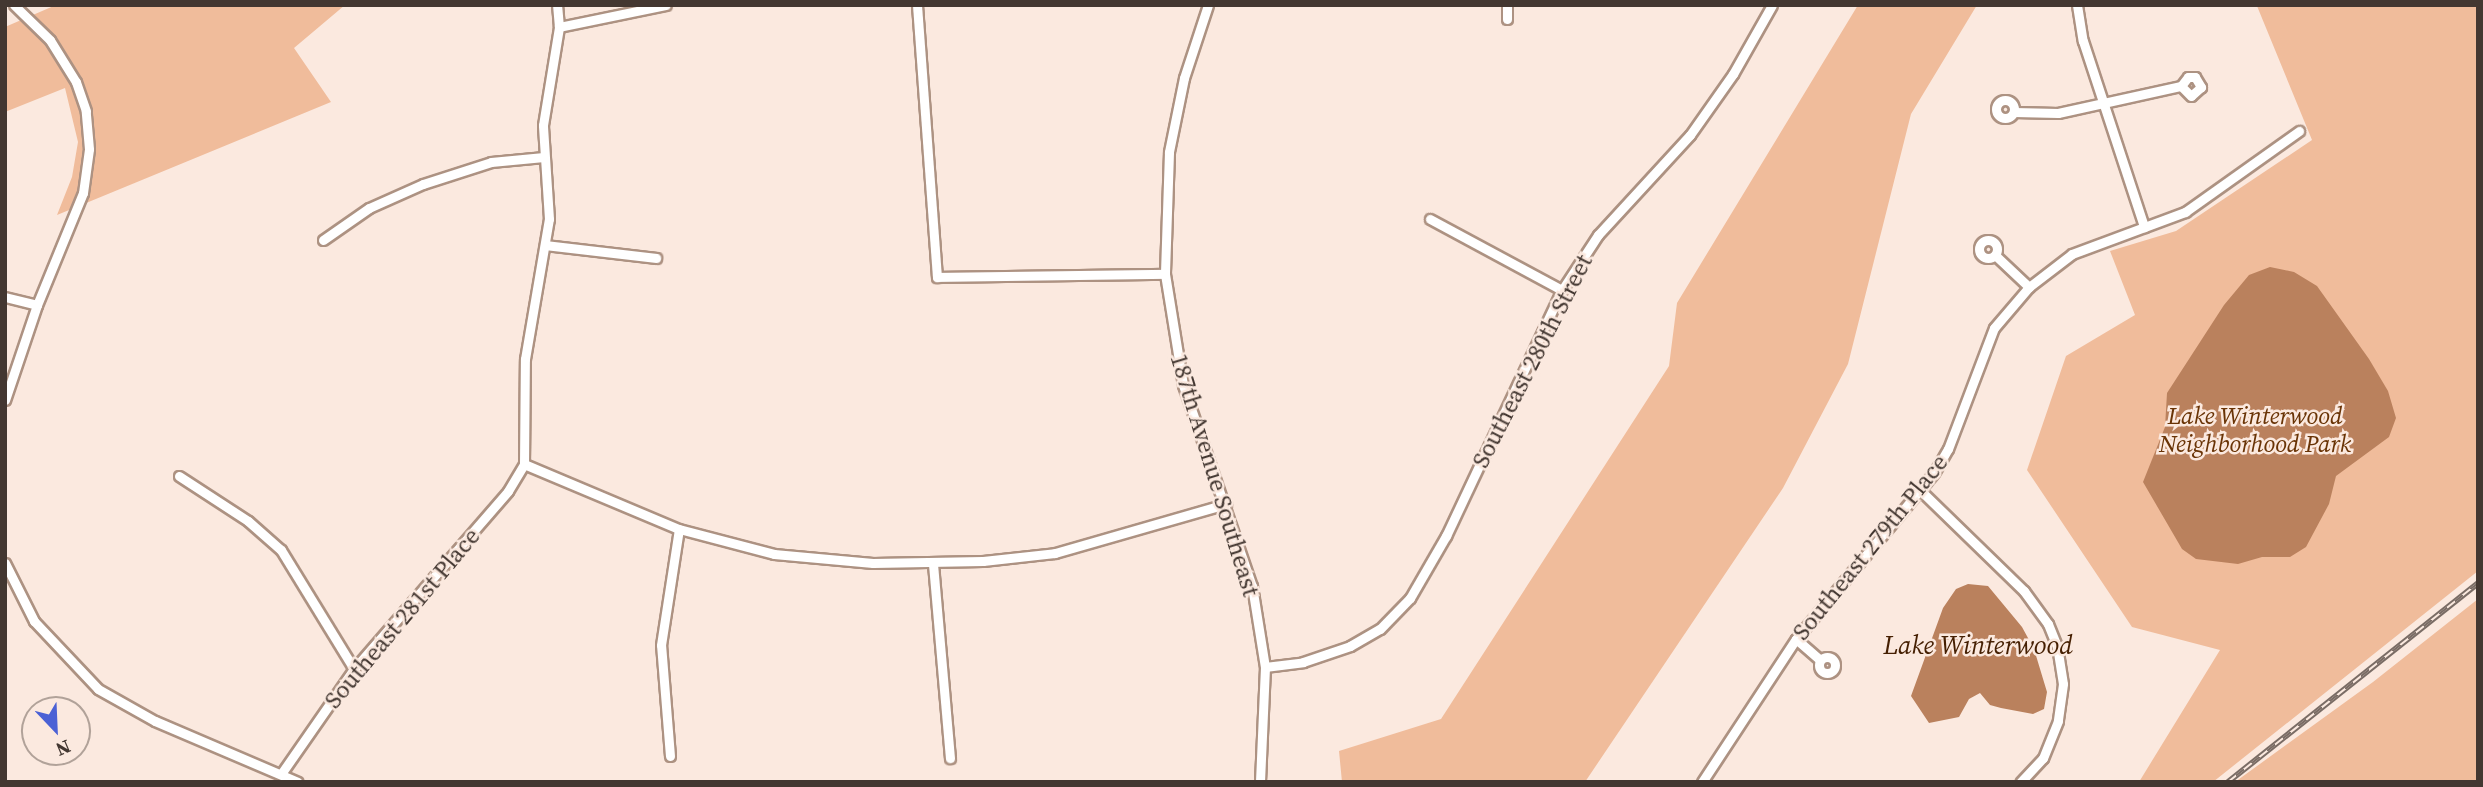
<!DOCTYPE html>
<style>
body{margin:0}
#map{position:relative;width:2483px;height:787px;overflow:hidden;background:#fbe9df;font-family:"Source Serif 4",serif}
div>[style]{position:absolute}
.green>*{inset:0;background:#f0bc9b}
.water>*{inset:0;background:#ba815d}
.roads{filter:drop-shadow(2px 0 #ad9282) drop-shadow(-2px 0 #ad9282) drop-shadow(0 2px #ad9282) drop-shadow(0 -2px #ad9282)}
.minor>*{height:9px;margin:-4.5px;padding:0 4.5px;transform-origin:4.5px;border-radius:4.5px;background:#fff}
.minor>.ring{margin:-4.5px;padding:0;box-sizing:content-box;background:none;border:9px solid #fff;border-radius:50%}
.rail>*{height:6px;margin-top:-3px;transform-origin:0;background:repeating-linear-gradient(90deg,#fbe9df 0 10px,#7a6c65 0 20px);box-sizing:border-box;border-block:2px solid #7a6c65}
span{translate:-50% -50%;white-space:nowrap;text-align:center;line-height:1.15;-webkit-text-stroke:5px #fbe9df;paint-order:stroke}
.street-label{font-size:24px;color:#433731}
.park-label{font-size:24px;color:#693305;font-style:italic}
.water-label{font-size:26px;color:#451f02;font-style:italic}
.frame{position:absolute;inset:0;border:7px solid #433731;pointer-events:none}
.north{position:absolute;left:21px;top:696px;width:70px;height:70px;box-sizing:border-box;background:#fbe9df;border:2px solid #b1a299;border-radius:50%;rotate:157deg;font-size:19px;font-weight:700;line-height:28px;text-align:center;color:#433731}
.north::after{content:'';display:block;margin:auto;width:24px;height:32px;background:#4b61d5;clip-path:polygon(50% 0,100% 100%,50% 72%,0 100%)}
</style>
<div id="map">
<div class="green">
<div style="clip-path:polygon(56px 5px,345px 5px,294px 48px,331px 102px,57px 215px,72px 177px,78px 142px,65px 88px,5px 112px,5px 27px)"></div>
<div style="clip-path:polygon(1858px 5px,1977px 5px,1911px 114px,1848px 364px,1783px 488px,1585px 782px,1342px 782px,1339px 751px,1441px 719px,1669px 366px,1677px 303px)"></div>
<div style="clip-path:polygon(2478px 5px,2478px 571px,2213px 782px,2139px 782px,2220px 650px,2132px 627px,2027px 470px,2066px 356px,2135px 315px,2110px 251px,2176px 231px,2312px 140px,2257px 6px)"></div>
<div style="clip-path:polygon(2478px 599px,2478px 782px,2235px 782px,2373px 682px)"></div>
</div>
<div class="water">
<div style="clip-path:polygon(2270px 267px,2294px 272px,2317px 286px,2369px 359px,2388px 391px,2396px 418px,2389px 437px,2336px 476px,2329px 504px,2306px 547px,2290px 557px,2262px 557px,2238px 564px,2196px 559px,2182px 549px,2143px 482px,2165px 427px,2167px 393px,2224px 305px,2249px 275px)"></div>
<div style="clip-path:polygon(1968px 584px,1988px 586px,2022px 627px,2034px 649px,2047px 692px,2044px 709px,2033px 714px,2001px 708px,1990px 705px,1980px 693px,1969px 699px,1959px 717px,1929px 723px,1911px 696px,1943px 608px,1956px 589px)"></div>
</div>
<div class="roads">
<div class="minor">
<div style="left:917px;top:5px;width:273px;rotate:85.8deg"></div>
<div style="left:937px;top:277px;width:228px;rotate:-0.8deg"></div>
<div style="left:1208px;top:5px;width:77px;rotate:108.2deg"></div>
<div style="left:1184px;top:78px;width:76px;rotate:101.5deg"></div>
<div style="left:1169px;top:152px;width:122px;rotate:91.9deg"></div>
<div style="left:1165px;top:274px;width:112px;rotate:80.8deg"></div>
<div style="left:1183px;top:385px;width:213px;rotate:71.1deg"></div>
<div style="left:1252px;top:586px;width:82px;rotate:80.9deg"></div>
<div style="left:1265px;top:667px;width:115px;rotate:92.5deg"></div>
<div style="left:2077px;top:5px;width:36px;rotate:81deg"></div>
<div style="left:2083px;top:41px;width:196px;rotate:71.8deg"></div>
<div style="left:1507px;top:19px;width:14px;rotate:-90deg"></div>
<div style="left:559px;top:27px;width:109px;rotate:-11.6deg"></div>
<div class="ring" style="left:1996px;top:100px;width:9px;height:9px"></div>
<div style="left:2014px;top:112px;width:44px;rotate:1.3deg"></div>
<div style="left:2058px;top:113px;width:126px;rotate:-12.4deg"></div>
<div style="left:2181px;top:86px;width:11px;rotate:-52deg"></div>
<div style="left:2188px;top:77px;width:7px"></div>
<div style="left:2195px;top:77px;width:12px;rotate:59deg"></div>
<div style="left:2201px;top:87px;width:13px;rotate:138deg"></div>
<div style="left:2191px;top:96px;width:14px;rotate:-135deg"></div>
<div style="left:1430px;top:219px;width:150px;rotate:28.3deg"></div>
<div class="ring" style="left:1979px;top:240px;width:9px;height:9px"></div>
<div style="left:323px;top:240px;width:56px;rotate:-34.8deg"></div>
<div style="left:369px;top:208px;width:59px;rotate:-24deg"></div>
<div style="left:423px;top:184px;width:71px;rotate:-17.9deg"></div>
<div style="left:491px;top:162px;width:53px;rotate:-5.4deg"></div>
<div style="left:545px;top:245px;width:112px;rotate:6.7deg"></div>
<div style="left:1995px;top:255px;width:47px;rotate:43.3deg"></div>
<div style="left:5px;top:297px;width:33px;rotate:14deg"></div>
<div style="left:5px;top:400px;width:100px;rotate:-71.4deg"></div>
<div style="left:37px;top:305px;width:121px;rotate:-67.7deg"></div>
<div style="left:83px;top:193px;width:44px;rotate:-82.2deg"></div>
<div style="left:89px;top:149px;width:38px;rotate:-95deg"></div>
<div style="left:86px;top:111px;width:31px;rotate:-109deg"></div>
<div style="left:76px;top:82px;width:49px;rotate:-121.8deg"></div>
<div style="left:50px;top:40px;width:50px;rotate:-135.8deg"></div>
<div style="left:524px;top:464px;width:168px;rotate:22.8deg"></div>
<div style="left:679px;top:529px;width:98px;rotate:14.7deg"></div>
<div style="left:774px;top:554px;width:99px;rotate:5.2deg"></div>
<div style="left:873px;top:563px;width:110px;rotate:-1deg"></div>
<div style="left:983px;top:561px;width:72px;rotate:-6.3deg"></div>
<div style="left:1055px;top:553px;width:178px;rotate:-16deg"></div>
<div style="left:179px;top:476px;width:82px;rotate:33.1deg"></div>
<div style="left:248px;top:521px;width:44px;rotate:41.3deg"></div>
<div style="left:281px;top:550px;width:140px;rotate:58.5deg"></div>
<div style="left:1920px;top:490px;width:145px;rotate:44.2deg"></div>
<div style="left:2024px;top:591px;width:41px;rotate:54deg"></div>
<div style="left:2048px;top:624px;width:24px;rotate:68deg"></div>
<div style="left:2057px;top:646px;width:38px;rotate:81deg"></div>
<div style="left:2063px;top:684px;width:37px;rotate:98deg"></div>
<div style="left:2058px;top:721px;width:40px;rotate:112deg"></div>
<div style="left:2043px;top:758px;width:33px;rotate:133deg"></div>
<div style="left:5px;top:563px;width:65px;rotate:63.4deg"></div>
<div style="left:34px;top:621px;width:93px;rotate:46.7deg"></div>
<div style="left:98px;top:689px;width:65px;rotate:29.3deg"></div>
<div style="left:155px;top:721px;width:155px;rotate:23.1deg"></div>
<div style="left:933px;top:564px;width:195px;rotate:85deg"></div>
<div style="left:1796px;top:639px;width:32px;rotate:41deg"></div>
<div class="ring" style="left:1819px;top:657px;width:7px;height:7px"></div>
<div style="left:1265px;top:667px;width:38px;rotate:-7deg"></div>
<div style="left:1303px;top:662px;width:50px;rotate:-18.8deg"></div>
<div style="left:1350px;top:646px;width:34px;rotate:-30deg"></div>
<div style="left:1380px;top:629px;width:43px;rotate:-45.9deg"></div>
<div style="left:1410px;top:598px;width:72px;rotate:-59.9deg"></div>
<div style="left:1446px;top:536px;width:272px;rotate:-64.8deg"></div>
<div style="left:1562px;top:290px;width:66px;rotate:-56.8deg"></div>
<div style="left:1598px;top:235px;width:136px;rotate:-47.4deg"></div>
<div style="left:1690px;top:135px;width:75px;rotate:-54.8deg"></div>
<div style="left:1733px;top:74px;width:79px;rotate:-60.5deg"></div>
<div style="left:670px;top:756px;width:111px;rotate:-94.6deg"></div>
<div style="left:661px;top:645px;width:117px;rotate:-81.2deg"></div>
<div style="left:281px;top:774px;width:128px;rotate:-55.2deg"></div>
<div style="left:354px;top:669px;width:235px;rotate:-49.1deg"></div>
<div style="left:508px;top:491px;width:31px;rotate:-59deg"></div>
<div style="left:524px;top:464px;width:105px;rotate:-89.5deg"></div>
<div style="left:525px;top:359px;width:142px;rotate:-80.3deg"></div>
<div style="left:549px;top:219px;width:94px;rotate:-93.7deg"></div>
<div style="left:543px;top:125px;width:99px;rotate:-80.7deg"></div>
<div style="left:559px;top:27px;width:22px;rotate:-95deg"></div>
<div style="left:1702px;top:782px;width:171px;rotate:-56.7deg"></div>
<div style="left:1796px;top:639px;width:216px;rotate:-50.3deg"></div>
<div style="left:1934px;top:473px;width:28px;rotate:-60deg"></div>
<div style="left:1948px;top:449px;width:129px;rotate:-69.2deg"></div>
<div style="left:1994px;top:328px;width:54px;rotate:-49.5deg"></div>
<div style="left:2029px;top:287px;width:54px;rotate:-37.5deg"></div>
<div style="left:2072px;top:254px;width:121px;rotate:-20.4deg"></div>
<div style="left:2185px;top:212px;width:140px;rotate:-35.4deg"></div>
</div>
</div>
<div class="rail">
<div style="left:2228px;top:782px;width:320px;rotate:-38.5deg"></div>
</div>
<div class="street-label">
<span style="left:1532px;top:361px;rotate:-63deg">Southeast 280th Street</span>
<span style="left:1215px;top:475px;rotate:73deg">187th Avenue Southeast</span>
<span style="left:1870px;top:547px;rotate:-51deg">Southeast 279th Place</span>
<span style="left:402px;top:618px;rotate:-50deg">Southeast 281st Place</span>
</div>
<div class="park-label">
<span style="left:2255px;top:430px">Lake Winterwood<br>Neighborhood Park</span>
</div>
<div class="water-label">
<span style="left:1978px;top:646px">Lake Winterwood</span>
</div>
<div class="frame"></div>
<div class="north">N</div>
</div>
